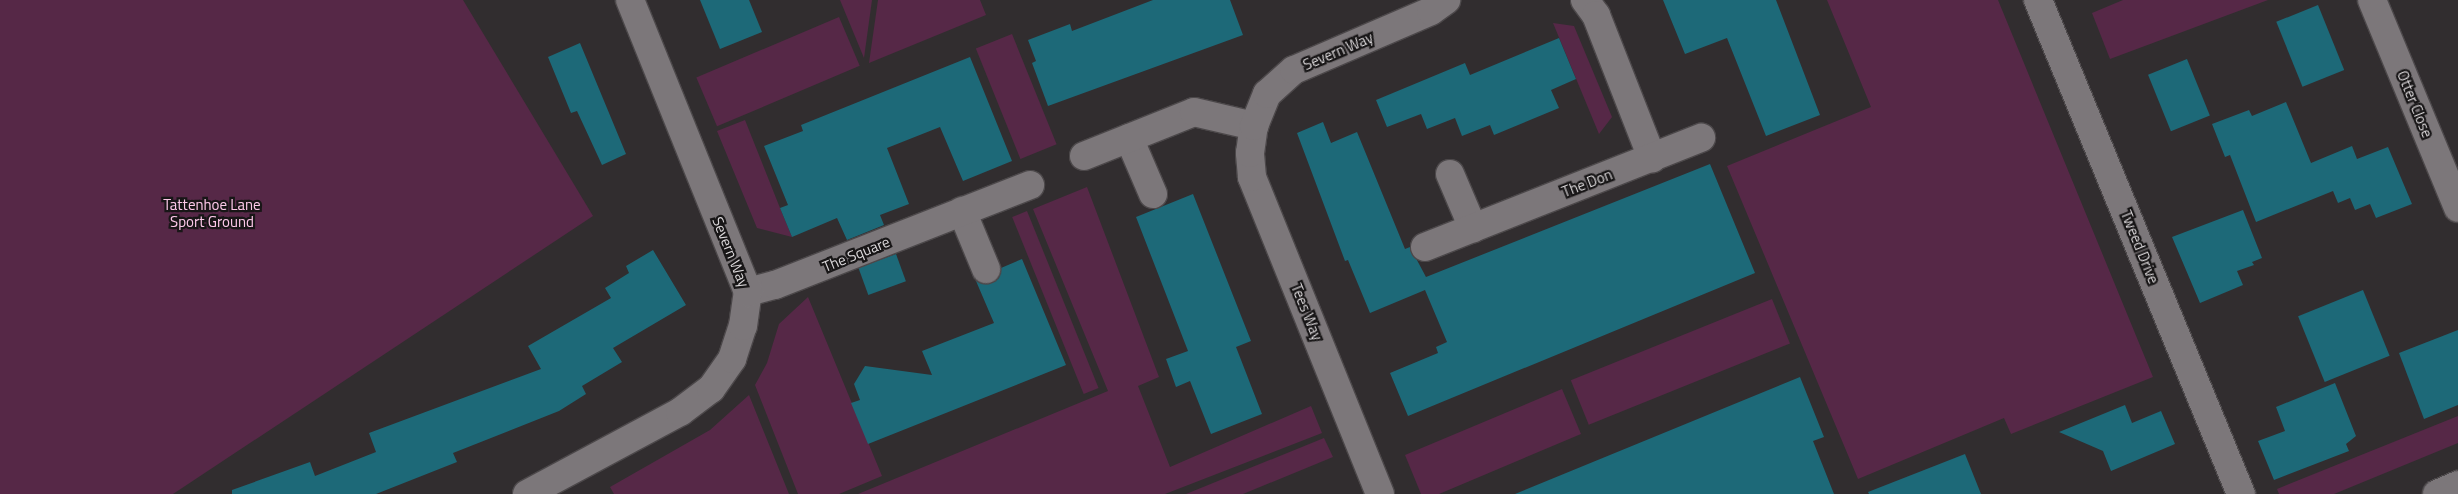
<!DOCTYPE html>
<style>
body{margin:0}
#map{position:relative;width:2458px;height:494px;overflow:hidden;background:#312d2f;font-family:"Titillium Web",sans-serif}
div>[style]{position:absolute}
.green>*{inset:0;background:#562847;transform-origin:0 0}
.building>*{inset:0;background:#1d6978;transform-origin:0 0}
.roads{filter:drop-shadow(1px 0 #4c484a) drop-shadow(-1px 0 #4c484a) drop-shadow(0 1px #4c484a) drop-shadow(0 -1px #4c484a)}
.minor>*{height:28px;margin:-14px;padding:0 14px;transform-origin:14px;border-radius:14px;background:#7c777a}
span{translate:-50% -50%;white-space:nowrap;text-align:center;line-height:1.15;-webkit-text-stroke:4.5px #181617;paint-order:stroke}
.street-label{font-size:15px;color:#dcd9db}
.park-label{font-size:15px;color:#fec9ea}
</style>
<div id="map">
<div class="green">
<div style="clip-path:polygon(0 0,463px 0,593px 216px,173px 494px,0 494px)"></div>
<div style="clip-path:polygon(840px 0,872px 0,864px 58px)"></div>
<div style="clip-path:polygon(878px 0,980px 0,986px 15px,869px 63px)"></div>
<div style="clip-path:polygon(1827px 0,1998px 0,2153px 377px,2011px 434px,2004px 418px,1858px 479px,1727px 166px,1871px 107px)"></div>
<div style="clip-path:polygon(2123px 0,2268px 0,2110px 59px,2092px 13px)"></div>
<div style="left:839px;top:17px;width:53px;height:155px;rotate:67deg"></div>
<div style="clip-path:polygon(1553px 23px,1574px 26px,1612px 117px,1599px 134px)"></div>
<div style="left:1012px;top:34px;width:119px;height:39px;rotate:68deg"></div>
<div style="clip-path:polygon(745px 120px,780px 208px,792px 237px,757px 228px,717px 131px)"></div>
<div style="clip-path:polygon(1087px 187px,1159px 377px,1138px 386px,1170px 467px,1311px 406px,1322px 433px,1165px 494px,858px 494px,1108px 391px,1033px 209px)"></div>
<div style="left:1027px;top:211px;width:191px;height:16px;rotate:68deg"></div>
<div style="clip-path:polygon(808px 297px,882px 476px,839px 494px,798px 494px,755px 385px,767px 363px,779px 324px)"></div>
<div style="left:1772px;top:299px;width:48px;height:217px;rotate:68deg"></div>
<div style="clip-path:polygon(1562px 389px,1581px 434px,1439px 494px,1421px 494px,1405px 455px)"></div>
<div style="clip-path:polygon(749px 395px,789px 494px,614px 494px,610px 487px,710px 430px)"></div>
<div style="clip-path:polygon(2458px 416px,2458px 443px,2334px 494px,2279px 494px,2277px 489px)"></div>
<div style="clip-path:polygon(1324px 438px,1333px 457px,1243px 494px,1186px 494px)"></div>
</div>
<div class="building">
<div style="clip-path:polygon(700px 0,749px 0,762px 32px,720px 49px)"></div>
<div style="clip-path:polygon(1153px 0,1230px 0,1243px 35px,1048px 106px,1032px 63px,1036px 61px,1028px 40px,1070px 24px,1072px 31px)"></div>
<div style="clip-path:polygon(1663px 0,1776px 0,1820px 115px,1766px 136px,1727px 38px,1685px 54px)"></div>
<div style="left:2318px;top:5px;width:70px;height:45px;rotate:68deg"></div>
<div style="clip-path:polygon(1559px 38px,1576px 79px,1551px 90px,1559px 108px,1494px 135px,1490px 125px,1462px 136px,1455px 118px,1427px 129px,1421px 114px,1387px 127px,1376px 100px,1465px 63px,1470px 75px)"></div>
<div style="clip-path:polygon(580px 43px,626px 154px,602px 165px,577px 111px,571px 113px,548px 57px)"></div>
<div style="clip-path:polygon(970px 57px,1012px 161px,963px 181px,940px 127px,887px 148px,909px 204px,880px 215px,884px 225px,847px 240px,837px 218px,792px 237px,780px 208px,788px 205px,764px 146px,803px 131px,801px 125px)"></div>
<div style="left:2187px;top:59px;width:61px;height:42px;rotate:68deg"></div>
<div style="clip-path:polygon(2286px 102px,2311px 163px,2352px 146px,2357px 159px,2388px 147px,2412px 204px,2376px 218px,2370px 204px,2355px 210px,2350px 198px,2338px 203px,2333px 191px,2256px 222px,2230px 155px,2225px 157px,2212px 124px,2249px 110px,2252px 116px)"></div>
<div style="clip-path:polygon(1323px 122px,1331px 143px,1357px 132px,1405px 249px,1410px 247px,1426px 277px,1710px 164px,1755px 273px,1408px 416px,1390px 373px,1438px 353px,1436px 347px,1447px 342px,1425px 290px,1370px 313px,1348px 260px,1345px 261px,1297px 133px)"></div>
<div style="clip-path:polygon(1193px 194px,1251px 341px,1236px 347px,1262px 414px,1211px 434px,1190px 381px,1176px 387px,1166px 359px,1188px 351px,1136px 217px)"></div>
<div style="clip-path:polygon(2243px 210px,2262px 258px,2252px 262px,2254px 265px,2237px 271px,2243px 285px,2200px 303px,2172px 237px)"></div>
<div style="clip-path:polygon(653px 250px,686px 305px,613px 348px,622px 362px,582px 386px,586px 394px,559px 411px,453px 453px,457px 462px,376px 494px,232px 494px,232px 490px,310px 462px,315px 476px,376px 452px,369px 433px,541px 369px,528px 346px,611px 298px,605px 288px,629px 273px,626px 266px)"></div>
<div style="left:896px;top:254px;width:29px;height:40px;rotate:70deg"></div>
<div style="clip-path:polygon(1022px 259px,1066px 365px,868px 444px,851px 403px,860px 400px,854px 384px,865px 366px,932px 375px,922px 351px,994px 323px,976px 281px,992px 283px,999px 278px,1001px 268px)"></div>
<div style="left:2363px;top:290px;width:71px;height:70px;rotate:68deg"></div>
<div style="clip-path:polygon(2458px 330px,2458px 405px,2424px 419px,2399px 353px)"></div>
<div style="clip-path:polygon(1800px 377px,1824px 437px,1813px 441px,1834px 494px,1515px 494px)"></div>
<div style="clip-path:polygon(2335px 383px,2356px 436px,2346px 444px,2349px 451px,2274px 480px,2258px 441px,2285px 431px,2276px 407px)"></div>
<div style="clip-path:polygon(2125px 405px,2132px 423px,2161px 411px,2175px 444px,2111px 471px,2103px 451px,2059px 432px)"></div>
<div style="clip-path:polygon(1965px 454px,1981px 494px,1869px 494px,1868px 492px)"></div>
</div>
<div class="roads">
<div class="minor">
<div style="left:1585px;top:0;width:19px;rotate:54deg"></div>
<div style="left:1596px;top:15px;width:154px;rotate:68.6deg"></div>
<div style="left:2038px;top:0;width:534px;rotate:67.66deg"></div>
<div style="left:2372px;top:0;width:225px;rotate:67.5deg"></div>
<div style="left:1129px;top:138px;width:61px;rotate:66.8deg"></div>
<div style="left:1084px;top:156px;width:118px;rotate:-21.8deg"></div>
<div style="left:1194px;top:112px;width:62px;rotate:13.1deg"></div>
<div style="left:1450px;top:174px;width:59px;rotate:66.9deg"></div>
<div style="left:962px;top:211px;width:63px;rotate:67.5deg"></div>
<div style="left:1425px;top:247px;width:297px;rotate:-21.6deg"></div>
<div style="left:748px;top:292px;width:28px;rotate:-15deg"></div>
<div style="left:775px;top:285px;width:274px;rotate:-21.4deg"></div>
<div style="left:527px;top:494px;width:174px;rotate:-28.2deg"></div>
<div style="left:680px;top:412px;width:39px;rotate:-37deg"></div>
<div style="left:711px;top:389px;width:37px;rotate:-55deg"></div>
<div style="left:732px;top:359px;width:35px;rotate:-72deg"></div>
<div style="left:743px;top:326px;width:34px;rotate:-82deg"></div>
<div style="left:748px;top:292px;width:315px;rotate:-112deg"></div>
<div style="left:1380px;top:494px;width:342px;rotate:-112deg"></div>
<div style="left:1252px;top:177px;width:24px;rotate:-95deg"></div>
<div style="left:1250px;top:153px;width:27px;rotate:-82deg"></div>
<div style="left:1254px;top:126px;width:35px;rotate:-68deg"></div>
<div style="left:1267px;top:94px;width:36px;rotate:-42deg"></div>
<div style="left:1294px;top:70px;width:149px;rotate:-23.3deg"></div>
<div style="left:1431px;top:11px;width:19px;rotate:-36deg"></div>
<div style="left:2437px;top:494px;width:23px;rotate:-23deg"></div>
</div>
</div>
<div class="street-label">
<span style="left:1338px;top:51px;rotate:-23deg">Severn Way</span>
<span style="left:2415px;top:104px;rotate:68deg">Otter Close</span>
<span style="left:1587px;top:183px;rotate:-21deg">The Don</span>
<span style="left:2140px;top:247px;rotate:68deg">Tweed Drive</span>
<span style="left:731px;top:252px;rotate:68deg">Severn Way</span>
<span style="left:856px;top:254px;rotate:-22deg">The Square</span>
<span style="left:1307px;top:312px;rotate:68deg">Tees Way</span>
</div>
<div class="park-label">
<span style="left:212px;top:213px">Tattenhoe Lane<br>Sport Ground</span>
</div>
</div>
